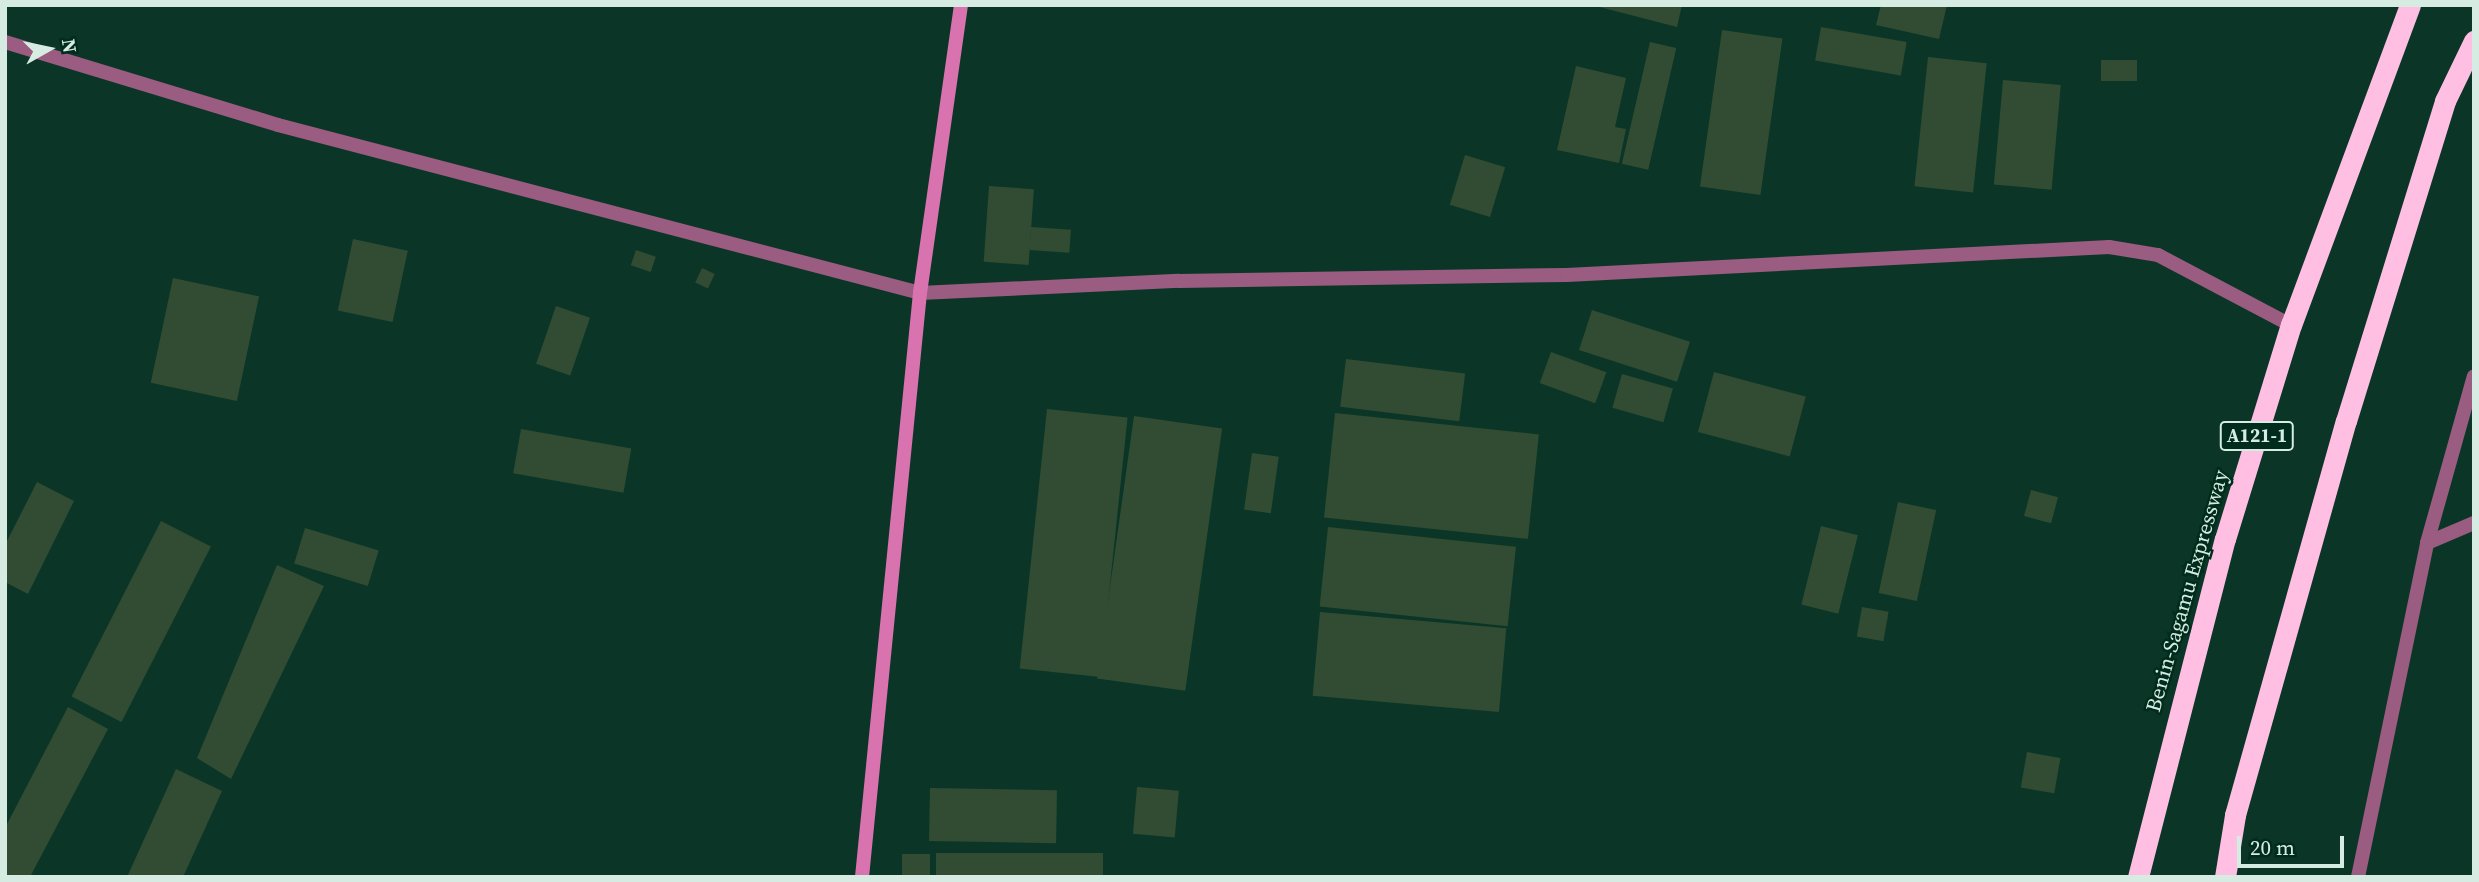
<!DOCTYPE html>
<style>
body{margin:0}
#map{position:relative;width:2479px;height:882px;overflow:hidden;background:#0b3627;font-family:"Source Serif 4",serif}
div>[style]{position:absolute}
.building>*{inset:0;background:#314c32;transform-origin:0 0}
.street>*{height:14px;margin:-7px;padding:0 7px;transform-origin:7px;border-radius:7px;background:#9b5c81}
.secondary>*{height:14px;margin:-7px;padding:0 7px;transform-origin:7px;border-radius:7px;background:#d973b0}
.highway>*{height:21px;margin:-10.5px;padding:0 10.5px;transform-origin:10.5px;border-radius:10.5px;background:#ffbfe2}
span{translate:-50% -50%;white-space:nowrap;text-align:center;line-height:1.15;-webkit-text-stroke:5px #002c1d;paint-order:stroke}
.shield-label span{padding:2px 5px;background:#002c1d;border:2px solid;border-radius:5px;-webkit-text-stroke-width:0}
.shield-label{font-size:19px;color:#d6ece2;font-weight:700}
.street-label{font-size:21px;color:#d6ece2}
.frame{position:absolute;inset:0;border:7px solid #d6ece2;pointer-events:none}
.north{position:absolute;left:14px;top:14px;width:70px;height:70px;-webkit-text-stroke:5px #002c1d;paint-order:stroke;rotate:81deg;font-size:19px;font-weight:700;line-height:28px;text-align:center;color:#d6ece2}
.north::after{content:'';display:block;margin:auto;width:24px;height:32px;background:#d6ece2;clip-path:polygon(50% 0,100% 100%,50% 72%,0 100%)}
.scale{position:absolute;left:2237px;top:836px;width:107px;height:32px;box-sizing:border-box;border:4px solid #d6ece2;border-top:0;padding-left:9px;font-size:21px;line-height:24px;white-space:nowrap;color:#d6ece2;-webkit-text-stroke:5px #002c1d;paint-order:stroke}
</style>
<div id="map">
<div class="building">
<div style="clip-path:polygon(1592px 5px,1682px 5px,1677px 27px)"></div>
<div style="clip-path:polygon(1881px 5px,1947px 5px,1939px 39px,1876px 25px)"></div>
<div style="left:1821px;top:27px;width:87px;height:34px;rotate:10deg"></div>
<div style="left:1722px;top:30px;width:61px;height:158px;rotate:8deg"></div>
<div style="left:1650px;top:42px;width:27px;height:125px;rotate:13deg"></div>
<div style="left:1928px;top:57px;width:59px;height:130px;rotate:6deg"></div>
<div style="left:2101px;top:60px;width:36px;height:21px"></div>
<div style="clip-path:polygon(1576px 66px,1626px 78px,1615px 127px,1626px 129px,1619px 163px,1557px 150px)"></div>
<div style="left:2003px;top:80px;width:58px;height:105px;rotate:5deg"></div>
<div style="left:1465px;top:155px;width:42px;height:52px;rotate:17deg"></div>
<div style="left:989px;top:186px;width:45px;height:76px;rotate:4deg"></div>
<div style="left:1031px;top:227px;width:40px;height:23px;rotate:4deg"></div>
<div style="left:353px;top:239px;width:56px;height:73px;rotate:12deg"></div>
<div style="left:636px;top:250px;width:21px;height:16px;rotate:19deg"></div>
<div style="left:702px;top:268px;width:14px;height:16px;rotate:25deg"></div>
<div style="left:173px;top:278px;width:88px;height:107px;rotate:12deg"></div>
<div style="left:556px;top:306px;width:36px;height:61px;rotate:19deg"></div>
<div style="left:1592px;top:310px;width:103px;height:42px;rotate:18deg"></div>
<div style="left:1551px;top:352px;width:59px;height:33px;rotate:20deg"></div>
<div style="left:1346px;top:359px;width:120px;height:48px;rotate:7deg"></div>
<div style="left:1714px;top:372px;width:95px;height:62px;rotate:15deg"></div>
<div style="left:1622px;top:374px;width:53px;height:35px;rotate:16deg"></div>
<div style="left:1047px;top:409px;width:81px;height:261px;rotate:6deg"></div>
<div style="left:1335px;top:413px;width:205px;height:105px;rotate:6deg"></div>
<div style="left:1134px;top:416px;width:89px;height:265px;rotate:8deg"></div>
<div style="left:521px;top:429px;width:112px;height:45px;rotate:10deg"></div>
<div style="left:1252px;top:453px;width:27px;height:57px;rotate:8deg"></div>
<div style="clip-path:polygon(37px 482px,74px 501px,28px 594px,5px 582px,5px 545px)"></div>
<div style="left:2031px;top:490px;width:28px;height:27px;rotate:15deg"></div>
<div style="left:1898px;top:502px;width:39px;height:93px;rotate:12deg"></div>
<div style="left:161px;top:521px;width:56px;height:197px;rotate:27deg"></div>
<div style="left:1821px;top:526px;width:38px;height:81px;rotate:14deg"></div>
<div style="left:1328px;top:527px;width:189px;height:80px;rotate:6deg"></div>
<div style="left:305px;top:528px;width:77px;height:37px;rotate:17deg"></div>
<div style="clip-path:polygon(277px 565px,324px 586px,231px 779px,197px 758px)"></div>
<div style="left:1862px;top:607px;width:27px;height:30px;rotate:10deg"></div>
<div style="left:1320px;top:612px;width:187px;height:84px;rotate:5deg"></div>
<div style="clip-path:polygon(68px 707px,108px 729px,30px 877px,5px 877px,5px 828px)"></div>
<div style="left:2027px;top:752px;width:34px;height:36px;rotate:10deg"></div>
<div style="clip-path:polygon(176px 769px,222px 791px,183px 877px,127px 877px)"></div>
<div style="left:1137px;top:787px;width:42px;height:47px;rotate:5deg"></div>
<div style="left:930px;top:788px;width:127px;height:53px;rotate:1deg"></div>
<div style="left:1103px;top:853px;width:24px;height:167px;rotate:90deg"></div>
<div style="left:930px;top:854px;width:23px;height:28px;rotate:90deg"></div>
</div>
<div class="street">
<div style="left:5px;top:42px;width:285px;rotate:16.9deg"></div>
<div style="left:278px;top:125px;width:664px;rotate:14.66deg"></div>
<div style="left:920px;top:293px;width:259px;rotate:-2.7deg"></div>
<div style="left:1179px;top:281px;width:388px;rotate:-0.9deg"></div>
<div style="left:1567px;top:275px;width:543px;rotate:-2.96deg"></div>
<div style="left:2109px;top:247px;width:50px;rotate:9.3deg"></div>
<div style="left:2158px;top:255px;width:150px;rotate:27.8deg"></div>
<div style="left:2427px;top:543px;width:173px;rotate:-74.3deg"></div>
<div style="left:2358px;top:877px;width:341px;rotate:-78.3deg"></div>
<div style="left:2427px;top:543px;width:51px;rotate:-23.1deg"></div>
</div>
<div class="secondary">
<div style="left:862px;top:877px;width:587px;rotate:-84.33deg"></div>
<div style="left:920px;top:293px;width:291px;rotate:-81.9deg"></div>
</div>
<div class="highway">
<div style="left:2138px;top:877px;width:349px;rotate:-75.6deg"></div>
<div style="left:2225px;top:539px;width:224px;rotate:-72.9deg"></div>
<div style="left:2291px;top:325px;width:341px;rotate:-69.6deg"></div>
<div style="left:2225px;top:877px;width:63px;rotate:-80.8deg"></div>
<div style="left:2235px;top:815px;width:409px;rotate:-74.3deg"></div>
<div style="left:2346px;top:421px;width:335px;rotate:-72.8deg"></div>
<div style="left:2445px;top:101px;width:67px;rotate:-64.2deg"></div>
</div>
<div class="shield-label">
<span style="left:2257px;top:436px">A121-1</span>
</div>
<div class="street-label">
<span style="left:2187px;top:591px;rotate:-74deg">Benin-Sagamu Expressway</span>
</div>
<div class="frame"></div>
<div class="north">N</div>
<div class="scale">20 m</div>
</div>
